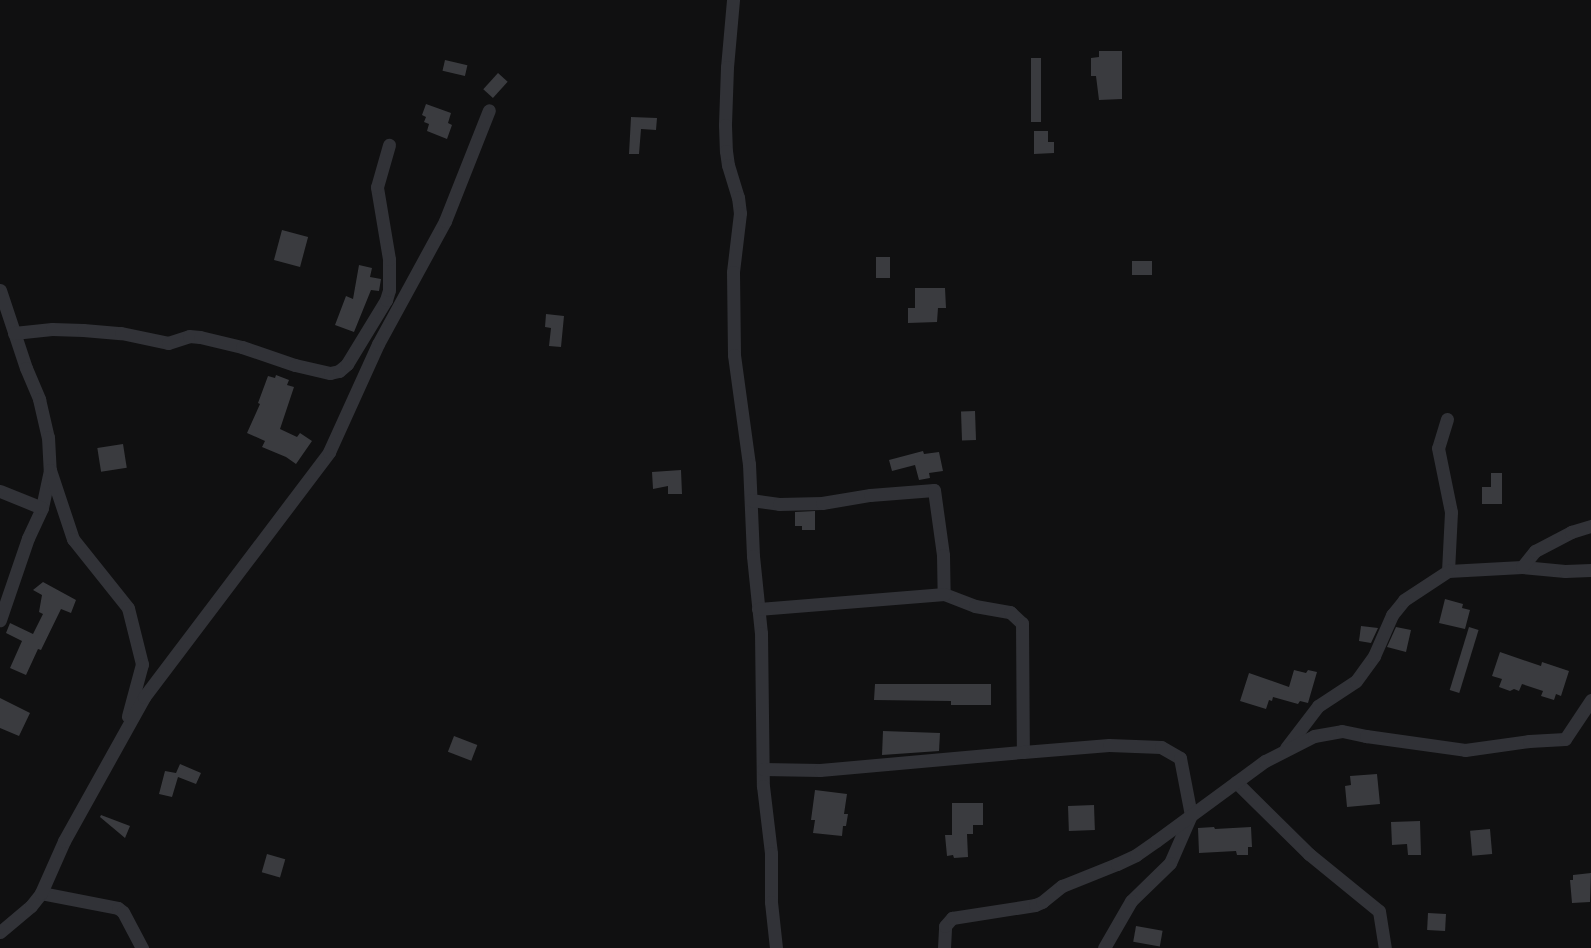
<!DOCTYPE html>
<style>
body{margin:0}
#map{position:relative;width:1591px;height:948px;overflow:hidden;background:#101011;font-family:Karla,sans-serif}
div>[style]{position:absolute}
.building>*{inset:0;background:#3a3b3f;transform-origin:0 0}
.street>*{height:13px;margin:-6.5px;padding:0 6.5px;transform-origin:6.5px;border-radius:6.5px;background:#313237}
span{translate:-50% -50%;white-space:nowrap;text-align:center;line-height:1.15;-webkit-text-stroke:3px #0b0b0c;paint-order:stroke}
</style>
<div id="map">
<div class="building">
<div style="clip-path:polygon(1099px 51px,1122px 51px,1122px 99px,1099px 100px,1096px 76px,1091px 76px,1091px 58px,1099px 57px)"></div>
<div style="left:1031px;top:58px;width:10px;height:64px"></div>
<div style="left:445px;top:60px;width:23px;height:11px;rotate:13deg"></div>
<div style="left:498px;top:73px;width:13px;height:22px;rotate:42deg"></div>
<div style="clip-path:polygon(426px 104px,451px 113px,448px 123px,452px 125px,447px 139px,427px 131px,429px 124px,424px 122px,426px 117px,422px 115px)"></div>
<div style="clip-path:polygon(631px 117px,657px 118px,656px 130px,641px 129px,639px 154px,629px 154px)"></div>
<div style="clip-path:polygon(1034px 131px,1048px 131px,1048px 142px,1054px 142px,1054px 153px,1034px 154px)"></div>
<div style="left:282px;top:230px;width:27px;height:31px;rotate:15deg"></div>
<div style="left:876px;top:257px;width:14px;height:21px"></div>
<div style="left:1152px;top:261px;width:14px;height:20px;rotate:90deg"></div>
<div style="clip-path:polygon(359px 265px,372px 268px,370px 277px,381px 279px,379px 291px,371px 290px,354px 332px,335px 325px,346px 296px,353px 299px)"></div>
<div style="clip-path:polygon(915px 288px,945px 288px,946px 308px,938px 308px,937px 322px,908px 323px,908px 308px,915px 308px)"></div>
<div style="clip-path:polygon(546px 314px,564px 316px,561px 347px,549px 346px,551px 328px,545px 327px)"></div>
<div style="clip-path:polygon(276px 375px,289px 380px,287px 385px,294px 387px,280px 429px,297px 437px,300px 433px,312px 441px,296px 464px,286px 457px,262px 447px,265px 441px,247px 433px,260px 404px,258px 403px,268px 376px,275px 378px)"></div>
<div style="left:975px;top:411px;width:29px;height:14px;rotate:88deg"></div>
<div style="left:123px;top:444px;width:24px;height:26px;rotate:81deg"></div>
<div style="clip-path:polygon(923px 451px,924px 454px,939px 452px,943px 471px,929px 473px,930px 478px,919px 480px,915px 465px,892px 471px,889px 460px)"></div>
<div style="clip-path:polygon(681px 470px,682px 494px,668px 494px,668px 486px,653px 489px,652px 472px)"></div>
<div style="clip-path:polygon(1491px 473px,1502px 473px,1502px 504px,1482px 504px,1482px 487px,1491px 487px)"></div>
<div style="clip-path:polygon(815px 511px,815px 530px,802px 530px,802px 526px,795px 526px,795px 512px)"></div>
<div style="clip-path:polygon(43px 582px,76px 600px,71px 613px,61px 609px,41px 650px,38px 649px,26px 675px,10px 668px,22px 641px,6px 633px,10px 623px,33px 634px,43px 614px,39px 612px,42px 595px,33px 590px)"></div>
<div style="clip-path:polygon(1445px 599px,1463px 604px,1462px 608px,1470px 610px,1465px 629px,1439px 623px)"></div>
<div style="clip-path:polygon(1361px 626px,1378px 628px,1371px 643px,1359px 641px)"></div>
<div style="clip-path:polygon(1396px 627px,1411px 630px,1406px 652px,1387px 647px)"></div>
<div style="left:1469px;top:627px;width:10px;height:66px;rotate:17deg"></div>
<div style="clip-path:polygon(1500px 652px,1541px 666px,1542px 662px,1569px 671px,1561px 696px,1556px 694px,1554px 700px,1541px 696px,1543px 691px,1522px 684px,1519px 691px,1514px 689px,1510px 691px,1499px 687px,1502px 679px,1492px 676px)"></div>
<div style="clip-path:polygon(1294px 670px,1306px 673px,1308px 670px,1317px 672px,1308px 703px,1300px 701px,1298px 704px,1273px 697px,1272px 701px,1269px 700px,1266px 709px,1240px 701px,1249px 673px,1289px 687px)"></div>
<div style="clip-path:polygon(875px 684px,991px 684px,991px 705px,951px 705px,951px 701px,874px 700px)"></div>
<div style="clip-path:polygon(0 698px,30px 713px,19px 736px,0 728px)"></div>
<div style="clip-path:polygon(883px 731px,940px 733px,939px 751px,882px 755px)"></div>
<div style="left:454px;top:736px;width:25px;height:17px;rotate:21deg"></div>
<div style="clip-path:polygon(180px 764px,201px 773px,196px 784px,178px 777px,172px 797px,159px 794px,165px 771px,176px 773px)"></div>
<div style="clip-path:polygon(1377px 774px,1380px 804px,1347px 807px,1345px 786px,1351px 785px,1350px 776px)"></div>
<div style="clip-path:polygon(815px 790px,847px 794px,844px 814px,848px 814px,846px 826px,843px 826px,842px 836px,813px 833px,815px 820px,811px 820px)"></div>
<div style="clip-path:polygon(952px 803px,983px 803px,983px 825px,973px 825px,973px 834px,967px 834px,968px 857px,954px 858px,953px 855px,947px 856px,945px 835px,952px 835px)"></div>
<div style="left:1094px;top:805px;width:25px;height:26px;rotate:88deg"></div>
<div style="clip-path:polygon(101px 815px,130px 826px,125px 838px,100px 817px)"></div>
<div style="clip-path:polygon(1420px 821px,1421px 855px,1408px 855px,1407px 844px,1392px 845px,1391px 822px)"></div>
<div style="clip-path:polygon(1214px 827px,1215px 829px,1251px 827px,1252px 847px,1248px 847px,1248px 855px,1237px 855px,1236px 851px,1199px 853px,1198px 828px)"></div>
<div style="left:1490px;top:829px;width:25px;height:20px;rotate:85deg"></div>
<div style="left:267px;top:854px;width:19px;height:19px;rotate:16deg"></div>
<div style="clip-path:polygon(1591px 873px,1590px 902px,1572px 903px,1570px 880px,1573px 880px,1573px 875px)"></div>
<div style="left:1428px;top:913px;width:18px;height:17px;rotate:3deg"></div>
<div style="left:1136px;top:926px;width:27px;height:16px;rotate:10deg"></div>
</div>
<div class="street">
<div style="left:733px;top:0;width:67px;rotate:95.1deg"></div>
<div style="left:727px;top:67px;width:58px;rotate:92deg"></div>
<div style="left:725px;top:125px;width:26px;rotate:88deg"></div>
<div style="left:726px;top:151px;width:14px;rotate:82deg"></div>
<div style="left:728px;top:165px;width:34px;rotate:73deg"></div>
<div style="left:738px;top:197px;width:16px;rotate:83deg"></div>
<div style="left:740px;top:213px;width:59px;rotate:96.8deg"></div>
<div style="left:733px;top:272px;width:83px;rotate:89.3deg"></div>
<div style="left:734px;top:355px;width:110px;rotate:82.2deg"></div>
<div style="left:749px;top:464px;width:92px;rotate:87.5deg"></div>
<div style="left:753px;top:556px;width:77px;rotate:84.1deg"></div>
<div style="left:761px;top:633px;width:153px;rotate:89.3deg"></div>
<div style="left:763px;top:786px;width:67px;rotate:83.2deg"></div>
<div style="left:771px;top:853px;width:49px;rotate:90deg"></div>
<div style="left:771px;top:902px;width:46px;rotate:83.8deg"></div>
<div style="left:0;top:290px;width:82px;rotate:71.6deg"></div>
<div style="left:26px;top:368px;width:34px;rotate:67deg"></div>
<div style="left:39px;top:399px;width:39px;rotate:77deg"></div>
<div style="left:48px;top:437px;width:33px;rotate:87deg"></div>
<div style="left:50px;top:470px;width:39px;rotate:102deg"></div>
<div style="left:42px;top:508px;width:33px;rotate:115deg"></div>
<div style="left:28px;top:538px;width:87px;rotate:108.9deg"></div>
<div style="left:14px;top:333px;width:38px;rotate:-6deg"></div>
<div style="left:52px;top:329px;width:31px;rotate:2deg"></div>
<div style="left:83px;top:330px;width:38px;rotate:5deg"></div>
<div style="left:121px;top:333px;width:48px;rotate:12deg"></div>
<div style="left:168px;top:343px;width:22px;rotate:-18deg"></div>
<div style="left:189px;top:336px;width:11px;rotate:5deg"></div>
<div style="left:200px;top:337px;width:43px;rotate:13.4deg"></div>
<div style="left:242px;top:347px;width:56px;rotate:18.8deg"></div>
<div style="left:295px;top:365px;width:36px;rotate:13deg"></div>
<div style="left:330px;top:373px;width:9px;rotate:-13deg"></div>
<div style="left:339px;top:371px;width:11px;rotate:-41deg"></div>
<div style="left:347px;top:364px;width:75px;rotate:-58.6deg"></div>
<div style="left:386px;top:300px;width:10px;rotate:-73deg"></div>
<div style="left:389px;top:290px;width:31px;rotate:-90deg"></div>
<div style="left:389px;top:259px;width:73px;rotate:-99.5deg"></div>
<div style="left:377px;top:187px;width:44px;rotate:-74.1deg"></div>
<div style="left:1447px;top:419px;width:30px;rotate:107deg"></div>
<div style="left:1438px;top:448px;width:65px;rotate:78.5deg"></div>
<div style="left:1451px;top:512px;width:59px;rotate:92.9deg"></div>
<div style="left:1448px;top:571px;width:74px;rotate:-3.1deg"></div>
<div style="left:1522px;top:567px;width:43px;rotate:5.3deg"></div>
<div style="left:1565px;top:571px;width:26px;rotate:-2deg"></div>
<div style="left:50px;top:470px;width:73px;rotate:71.6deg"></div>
<div style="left:73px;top:539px;width:88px;rotate:51.4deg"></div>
<div style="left:128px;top:608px;width:58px;rotate:76deg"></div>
<div style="left:142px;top:664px;width:54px;rotate:105.1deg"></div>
<div style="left:0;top:491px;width:45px;rotate:22deg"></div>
<div style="left:751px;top:500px;width:28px;rotate:8deg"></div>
<div style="left:779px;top:504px;width:43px;rotate:-1.3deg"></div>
<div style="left:822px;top:503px;width:49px;rotate:-9.5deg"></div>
<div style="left:870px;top:495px;width:64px;rotate:-4.5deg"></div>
<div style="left:934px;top:490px;width:66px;rotate:82.1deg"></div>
<div style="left:943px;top:555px;width:39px;rotate:89deg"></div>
<div style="left:944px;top:594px;width:33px;rotate:21deg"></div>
<div style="left:975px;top:606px;width:36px;rotate:10deg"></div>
<div style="left:1010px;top:612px;width:16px;rotate:43deg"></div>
<div style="left:1022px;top:623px;width:129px;rotate:89.6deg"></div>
<div style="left:1023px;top:752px;width:86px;rotate:-4.7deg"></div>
<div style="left:1109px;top:745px;width:52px;rotate:2.2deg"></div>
<div style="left:1161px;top:747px;width:22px;rotate:30deg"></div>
<div style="left:1180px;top:758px;width:58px;rotate:79.1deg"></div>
<div style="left:1191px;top:815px;width:52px;rotate:113.6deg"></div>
<div style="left:1170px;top:863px;width:54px;rotate:135.7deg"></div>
<div style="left:1131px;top:901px;width:54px;rotate:119.9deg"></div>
<div style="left:1522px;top:567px;width:21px;rotate:-51deg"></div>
<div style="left:1535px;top:551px;width:41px;rotate:-27.8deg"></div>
<div style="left:1571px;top:532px;width:21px;rotate:-17deg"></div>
<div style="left:758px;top:609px;width:187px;rotate:-4.6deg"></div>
<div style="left:1286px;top:748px;width:53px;rotate:-52.7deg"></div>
<div style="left:1318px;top:706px;width:45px;rotate:-33.3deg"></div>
<div style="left:1356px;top:681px;width:31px;rotate:-54deg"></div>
<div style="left:1374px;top:656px;width:45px;rotate:-66.3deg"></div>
<div style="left:1392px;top:615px;width:19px;rotate:-51deg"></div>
<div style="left:1404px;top:600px;width:53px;rotate:-33.4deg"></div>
<div style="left:763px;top:769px;width:57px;rotate:1deg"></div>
<div style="left:820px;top:770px;width:204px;rotate:-5.1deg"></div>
<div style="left:1236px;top:782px;width:103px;rotate:44.6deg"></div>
<div style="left:1309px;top:854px;width:90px;rotate:39.2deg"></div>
<div style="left:1379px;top:911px;width:37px;rotate:81deg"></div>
<div style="left:41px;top:893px;width:78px;rotate:11deg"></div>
<div style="left:118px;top:908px;width:6px;rotate:39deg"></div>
<div style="left:123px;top:912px;width:41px;rotate:62.2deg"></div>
<div style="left:0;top:932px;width:40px;rotate:-40deg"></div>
<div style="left:31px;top:906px;width:16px;rotate:-52deg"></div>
<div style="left:41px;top:893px;width:57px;rotate:-66.1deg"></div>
<div style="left:64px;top:841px;width:165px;rotate:-60.9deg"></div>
<div style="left:144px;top:697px;width:307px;rotate:-52.9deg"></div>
<div style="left:329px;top:452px;width:119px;rotate:-65.6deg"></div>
<div style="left:378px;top:344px;width:140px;rotate:-61.4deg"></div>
<div style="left:445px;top:221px;width:119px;rotate:-68.4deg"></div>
<div style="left:944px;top:948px;width:22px;rotate:-87deg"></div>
<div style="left:945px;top:926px;width:11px;rotate:-49deg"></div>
<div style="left:952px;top:918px;width:84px;rotate:-8.9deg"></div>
<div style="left:1035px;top:905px;width:8px;rotate:-23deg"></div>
<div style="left:1042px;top:902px;width:26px;rotate:-39deg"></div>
<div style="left:1062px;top:886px;width:59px;rotate:-21.8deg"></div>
<div style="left:1117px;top:864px;width:21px;rotate:-25deg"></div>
<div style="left:1136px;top:855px;width:24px;rotate:-35deg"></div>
<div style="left:1156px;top:841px;width:135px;rotate:-36.3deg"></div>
<div style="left:1265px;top:761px;width:55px;rotate:-27deg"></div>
<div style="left:1314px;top:736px;width:28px;rotate:-10deg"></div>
<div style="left:1342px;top:731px;width:25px;rotate:12deg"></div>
<div style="left:1366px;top:736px;width:100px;rotate:8deg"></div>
<div style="left:1465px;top:750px;width:65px;rotate:-8deg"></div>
<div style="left:1529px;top:741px;width:36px;rotate:-3deg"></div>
<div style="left:1565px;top:739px;width:47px;rotate:-56.3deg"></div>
</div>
</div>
